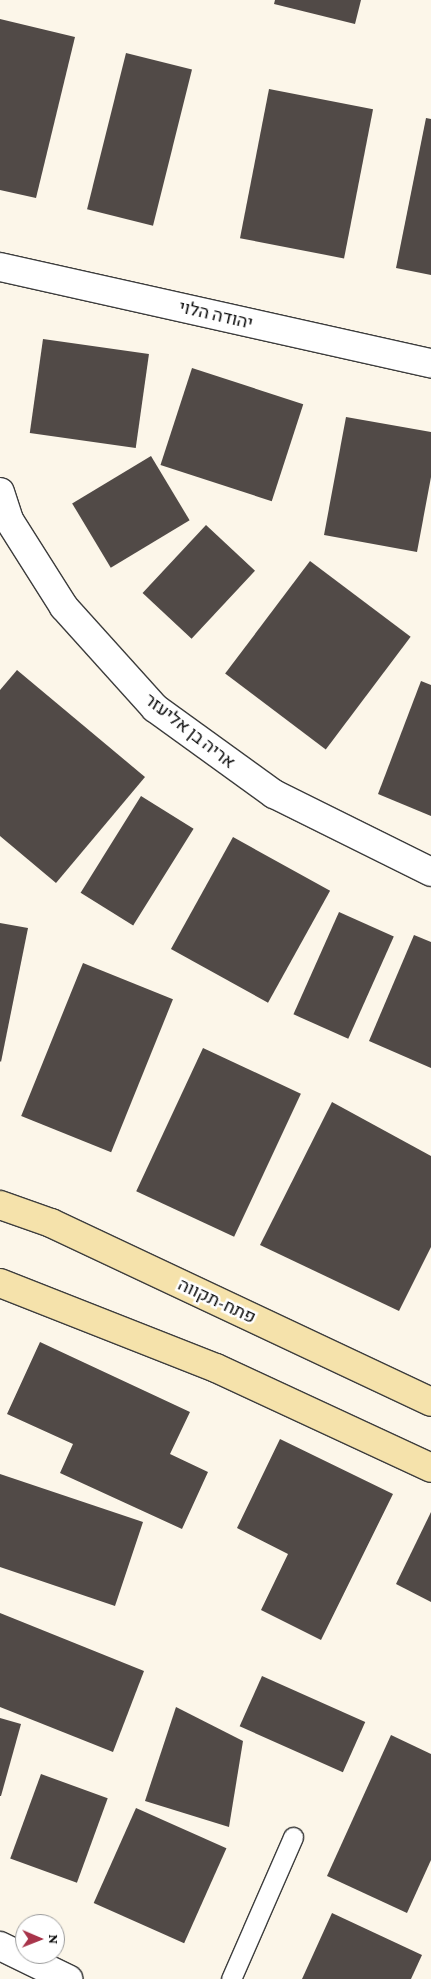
<!DOCTYPE html>
<meta charset="utf-8">
<style>
body{margin:0}
#map{position:relative;width:431px;height:1979px;overflow:hidden;background:#fcf6e9;font-family:"Crimson Pro",Heebo,serif}
div>[style]{position:absolute}
.building>*{inset:0;background:#514a47;transform-origin:0 0}
.roads{filter:drop-shadow(1px 0 #3d3d3d) drop-shadow(-1px 0 #3d3d3d) drop-shadow(0 1px #3d3d3d) drop-shadow(0 -1px #3d3d3d)}
.lane>*{height:19px;margin:-9.5px;padding:0 9.5px;transform-origin:9.5px;border-radius:9.5px;background:#fff}
.street>*{height:28px;margin:-14px;padding:0 14px;transform-origin:14px;border-radius:14px;background:#fff}
.secondary>*{height:28px;margin:-14px;padding:0 14px;transform-origin:14px;border-radius:14px;background:#f5e2ab}
span{translate:-50% -50%;white-space:nowrap;text-align:center;line-height:1.15;-webkit-text-stroke:5px #fff;paint-order:stroke}
.street-label{font-size:18px;color:#0a0a0a}
.north{position:absolute;left:15px;top:1914px;width:50px;height:50px;box-sizing:border-box;background:#fff;border:1px solid #9d9d9d;border-radius:50%;rotate:91deg;font-size:14px;font-weight:700;line-height:20px;text-align:center;color:#0a0a0a}
.north::after{content:'';display:block;margin:auto;width:18px;height:22px;background:#a8344a;clip-path:polygon(50% 0,100% 100%,50% 72%,0 100%)}
</style>
<div id="map">
<div class="building">
<div style="clip-path:polygon(275px 0,361px 0,355px 24px,274px 4px)"></div>
<div style="clip-path:polygon(0 19px,75px 37px,36px 198px,0 190px)"></div>
<div style="left:126px;top:53px;width:68px;height:161px;rotate:14deg"></div>
<div style="left:269px;top:89px;width:106px;height:152px;rotate:11deg"></div>
<div style="clip-path:polygon(426px 118px,431px 119px,431px 275px,396px 268px)"></div>
<div style="left:43px;top:339px;width:107px;height:95px;rotate:8deg"></div>
<div style="left:192px;top:368px;width:117px;height:102px;rotate:18deg"></div>
<div style="clip-path:polygon(346px 417px,431px 432px,431px 477px,417px 552px,324px 535px)"></div>
<div style="left:151px;top:456px;width:75px;height:92px;rotate:59deg"></div>
<div style="left:206px;top:525px;width:67px;height:93px;rotate:43deg"></div>
<div style="left:310px;top:561px;width:126px;height:141px;rotate:37deg"></div>
<div style="clip-path:polygon(17px 670px,145px 777px,56px 883px,0 836px,0 690px)"></div>
<div style="clip-path:polygon(421px 681px,431px 685px,431px 816px,378px 794px)"></div>
<div style="left:141px;top:796px;width:62px;height:114px;rotate:32deg"></div>
<div style="left:233px;top:837px;width:111px;height:128px;rotate:29deg"></div>
<div style="left:339px;top:912px;width:60px;height:112px;rotate:24deg"></div>
<div style="clip-path:polygon(0 923px,28px 928px,1px 1062px,0 1061px)"></div>
<div style="clip-path:polygon(414px 935px,431px 942px,431px 1068px,369px 1041px)"></div>
<div style="left:83px;top:963px;width:97px;height:165px;rotate:22deg"></div>
<div style="left:203px;top:1048px;width:108px;height:158px;rotate:25deg"></div>
<div style="clip-path:polygon(332px 1102px,431px 1156px,431px 1247px,399px 1311px,260px 1245px)"></div>
<div style="clip-path:polygon(40px 1342px,190px 1412px,170px 1454px,208px 1472px,182px 1529px,60px 1473px,73px 1444px,7px 1414px)"></div>
<div style="clip-path:polygon(280px 1439px,393px 1494px,321px 1640px,261px 1610px,288px 1554px,237px 1528px)"></div>
<div style="clip-path:polygon(0 1474px,143px 1522px,115px 1606px,0 1567px)"></div>
<div style="clip-path:polygon(431px 1512px,431px 1602px,396px 1584px)"></div>
<div style="clip-path:polygon(0 1613px,144px 1671px,113px 1752px,0 1707px)"></div>
<div style="left:262px;top:1676px;width:113px;height:55px;rotate:24deg"></div>
<div style="clip-path:polygon(176px 1707px,243px 1741px,229px 1827px,145px 1801px)"></div>
<div style="clip-path:polygon(0 1718px,21px 1724px,1px 1796px,0 1796px)"></div>
<div style="clip-path:polygon(391px 1735px,431px 1754px,431px 1860px,407px 1913px,327px 1876px)"></div>
<div style="left:41px;top:1774px;width:71px;height:90px;rotate:20deg"></div>
<div style="left:136px;top:1808px;width:99px;height:104px;rotate:24deg"></div>
<div style="clip-path:polygon(332px 1913px,422px 1955px,411px 1979px,302px 1979px)"></div>
</div>
<div class="roads">
<div class="lane">
<div style="left:231px;top:1979px;width:155px;rotate:-66.4deg"></div>
</div>
<div class="street">
<div style="left:0;top:267px;width:442px;rotate:12.6deg"></div>
<div style="left:0;top:492px;width:29px;rotate:72deg"></div>
<div style="left:9px;top:520px;width:103px;rotate:57.7deg"></div>
<div style="left:64px;top:607px;width:136px;rotate:48deg"></div>
<div style="left:155px;top:708px;width:147px;rotate:35.9deg"></div>
<div style="left:274px;top:794px;width:175px;rotate:26.4deg"></div>
<div style="left:0;top:1946px;width:76px;rotate:25.9deg"></div>
</div>
<div class="secondary">
<div style="left:0;top:1205px;width:54px;rotate:19.4deg"></div>
<div style="left:51px;top:1223px;width:420px;rotate:25.2deg"></div>
<div style="left:0;top:1283px;width:232px;rotate:21.5deg"></div>
<div style="left:216px;top:1368px;width:237px;rotate:24.9deg"></div>
</div>
</div>
<div class="street-label">
<span style="left:216px;top:315px;rotate:13deg">יהודה הלוי</span>
<span style="left:190px;top:731px;rotate:38deg">אריה בן אליעזר</span>
<span style="left:217px;top:1301px;rotate:25deg">פתח-תקווה</span>
</div>
<div class="north">N</div>
</div>
